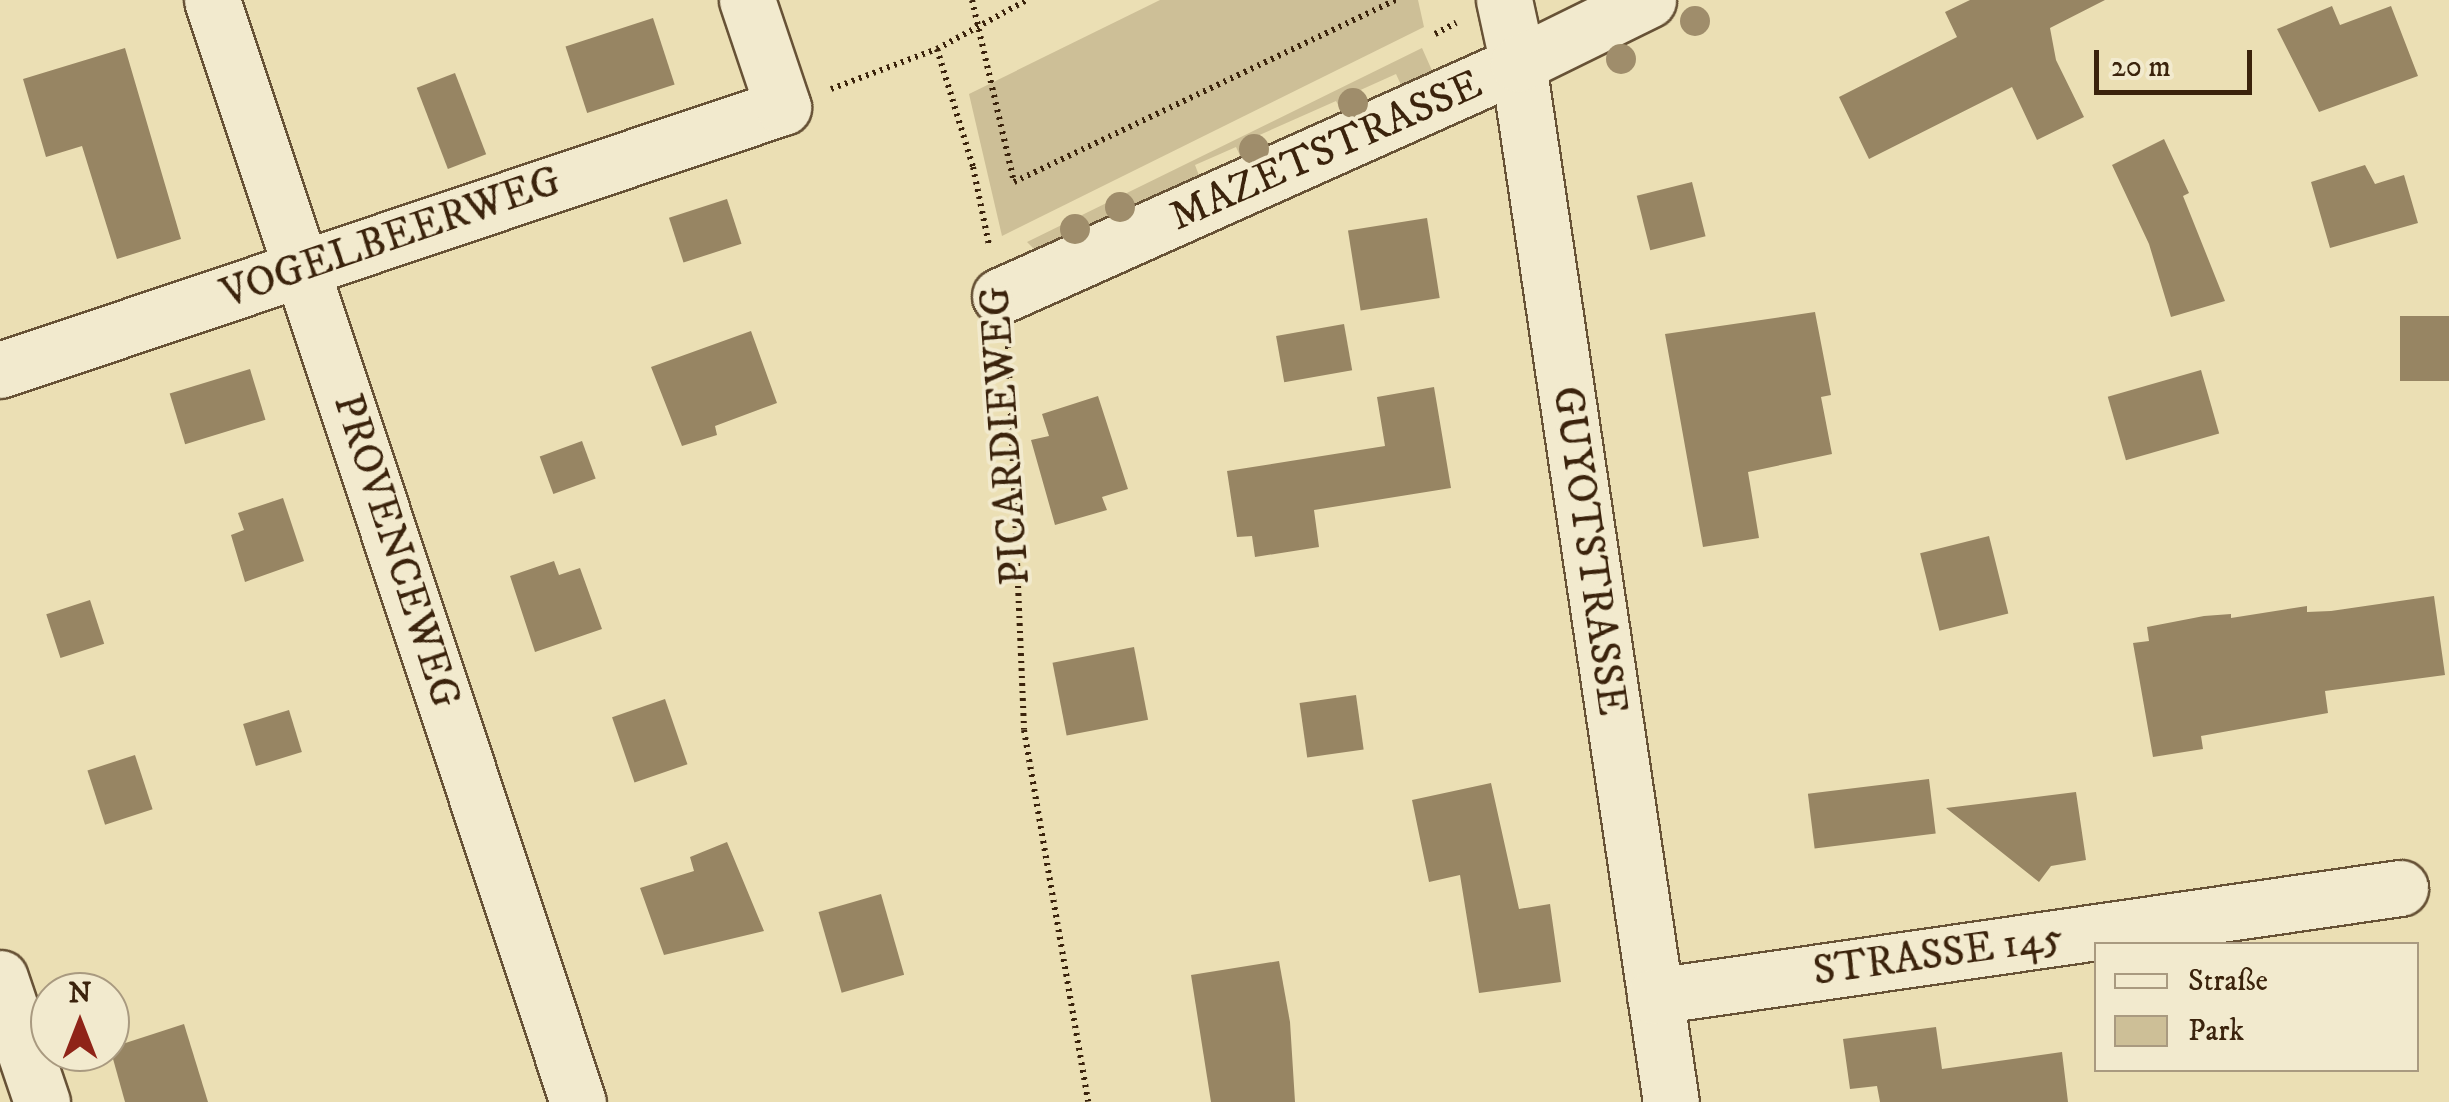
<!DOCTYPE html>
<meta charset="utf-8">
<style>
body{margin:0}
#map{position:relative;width:2449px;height:1102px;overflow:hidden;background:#ebdfb4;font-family:"IM FELL DW Pica",serif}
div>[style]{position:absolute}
.green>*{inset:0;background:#cdbf97}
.building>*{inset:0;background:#978563;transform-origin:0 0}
.path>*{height:6px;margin-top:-3px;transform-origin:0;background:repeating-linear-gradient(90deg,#3b230c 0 2.5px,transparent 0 7.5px)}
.roads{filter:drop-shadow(2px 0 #675236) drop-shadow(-2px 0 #675236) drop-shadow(0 2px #675236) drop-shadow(0 -2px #675236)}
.minor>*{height:55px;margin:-27.5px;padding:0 27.5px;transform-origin:27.5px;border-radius:27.5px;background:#f2eace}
.trees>*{width:30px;height:30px;margin:-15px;border-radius:50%;background:#9f8d6b}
span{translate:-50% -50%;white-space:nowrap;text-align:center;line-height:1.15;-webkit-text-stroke:8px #f2eace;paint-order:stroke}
.street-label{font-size:42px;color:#3b230c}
.legend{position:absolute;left:2094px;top:942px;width:325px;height:130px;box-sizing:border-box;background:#f2eace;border:2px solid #a99a80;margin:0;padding:12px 18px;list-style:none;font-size:30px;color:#3b230c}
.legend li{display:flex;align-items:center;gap:20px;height:50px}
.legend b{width:50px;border:2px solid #a99a80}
.north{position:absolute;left:30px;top:972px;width:100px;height:100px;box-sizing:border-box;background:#f2eace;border:2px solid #a99a80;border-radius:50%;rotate:0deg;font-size:28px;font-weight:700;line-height:40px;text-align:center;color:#3b230c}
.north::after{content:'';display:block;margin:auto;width:35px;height:45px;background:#8f2418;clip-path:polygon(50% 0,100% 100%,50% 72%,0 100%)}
.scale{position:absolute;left:2094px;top:50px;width:158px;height:45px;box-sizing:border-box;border:5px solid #3b230c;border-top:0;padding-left:12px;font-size:30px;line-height:35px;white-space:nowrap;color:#3b230c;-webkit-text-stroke:8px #f2eace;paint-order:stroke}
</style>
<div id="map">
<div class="green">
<div style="clip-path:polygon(1160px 0,1418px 0,1424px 27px,1002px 236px,969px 94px)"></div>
<div style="clip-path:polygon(1422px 48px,1434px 75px,1402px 87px,1396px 74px,1356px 92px,1362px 106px,1343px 114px,1336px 101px,1255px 137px,1260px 151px,1242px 160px,1236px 147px,1195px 165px,1200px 178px,1035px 250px,1027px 242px)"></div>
</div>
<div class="building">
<div style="clip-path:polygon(1970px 0,2105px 0,2050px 28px,2056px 60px,2084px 117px,2037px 140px,2012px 87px,1869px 159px,1839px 97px,1957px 37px,1945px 12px)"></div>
<div style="clip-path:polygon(2332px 6px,2340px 25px,2391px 6px,2418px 76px,2319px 112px,2277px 29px)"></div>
<div style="left:653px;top:18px;width:70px;height:92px;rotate:72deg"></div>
<div style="clip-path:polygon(125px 48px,181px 239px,117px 259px,82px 146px,46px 157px,23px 79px)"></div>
<div style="left:455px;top:73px;width:87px;height:41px;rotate:69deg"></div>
<div style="clip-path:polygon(2164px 139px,2189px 193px,2183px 196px,2225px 301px,2171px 317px,2149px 244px,2112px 165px)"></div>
<div style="clip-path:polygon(2365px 165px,2375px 184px,2404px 175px,2418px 223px,2330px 248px,2311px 182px)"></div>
<div style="left:1692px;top:182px;width:56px;height:57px;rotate:76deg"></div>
<div style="left:727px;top:199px;width:47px;height:61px;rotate:72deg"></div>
<div style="left:1427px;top:218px;width:81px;height:80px;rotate:81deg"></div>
<div style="clip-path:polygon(1815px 312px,1831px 395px,1821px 397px,1832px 454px,1748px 472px,1759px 538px,1703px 547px,1665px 334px)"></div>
<div style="left:2400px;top:316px;width:49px;height:65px"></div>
<div style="left:1344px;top:324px;width:47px;height:69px;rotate:80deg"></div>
<div style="clip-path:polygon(751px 331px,777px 403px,715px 426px,717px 435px,682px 446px,651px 367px)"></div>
<div style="left:250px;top:369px;width:53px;height:84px;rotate:73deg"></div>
<div style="left:2201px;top:370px;width:66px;height:97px;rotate:74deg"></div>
<div style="clip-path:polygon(1434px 387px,1451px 488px,1314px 510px,1319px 547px,1255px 557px,1252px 536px,1237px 537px,1227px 471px,1385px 446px,1377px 397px)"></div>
<div style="clip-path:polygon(1098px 396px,1128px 489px,1102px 497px,1107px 510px,1055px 525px,1031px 440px,1049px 436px,1042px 414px)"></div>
<div style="left:582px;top:441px;width:40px;height:45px;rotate:70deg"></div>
<div style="clip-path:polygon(283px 498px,304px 561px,245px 582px,231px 535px,244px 530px,238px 513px)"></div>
<div style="left:1989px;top:536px;width:80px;height:71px;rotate:76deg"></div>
<div style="clip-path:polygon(554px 561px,559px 575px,580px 568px,602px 629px,535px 652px,510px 576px)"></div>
<div style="clip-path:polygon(2434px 596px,2445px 675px,2325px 691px,2328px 713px,2201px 736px,2203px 749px,2153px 757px,2133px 643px,2149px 641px,2147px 627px,2204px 616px,2231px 614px,2231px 618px,2307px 606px,2307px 612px,2331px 611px)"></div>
<div style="left:90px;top:600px;width:46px;height:46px;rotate:72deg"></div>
<div style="left:1134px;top:647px;width:74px;height:83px;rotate:79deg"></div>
<div style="left:1356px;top:695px;width:55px;height:57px;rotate:82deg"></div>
<div style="left:665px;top:699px;width:69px;height:56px;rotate:71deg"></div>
<div style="left:289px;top:710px;width:44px;height:48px;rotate:73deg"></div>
<div style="left:135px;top:755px;width:57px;height:50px;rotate:72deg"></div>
<div style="left:1929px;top:779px;width:55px;height:122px;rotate:83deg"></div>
<div style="clip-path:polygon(1491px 783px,1519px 909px,1550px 904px,1561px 982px,1479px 993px,1460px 875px,1429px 882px,1412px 800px)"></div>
<div style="clip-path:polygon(2076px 792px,2086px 860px,2051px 866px,2039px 882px,1946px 808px)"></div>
<div style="clip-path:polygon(727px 842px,764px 931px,664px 955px,640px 888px,694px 871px,690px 857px)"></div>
<div style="left:881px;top:894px;width:84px;height:65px;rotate:74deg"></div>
<div style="clip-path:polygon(1279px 961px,1290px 1022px,1295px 1102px,1211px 1102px,1191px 975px)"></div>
<div style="clip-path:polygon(184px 1024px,208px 1102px,125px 1102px,110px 1048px)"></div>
<div style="clip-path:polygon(1936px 1027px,1942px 1069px,2062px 1052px,2068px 1102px,1880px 1102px,1877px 1086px,1850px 1089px,1843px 1039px)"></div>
</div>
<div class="path">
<div style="left:972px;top:0;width:187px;rotate:77deg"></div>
<div style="left:1014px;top:182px;width:423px;rotate:-25.5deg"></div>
<div style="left:1435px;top:34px;width:24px;rotate:-28deg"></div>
<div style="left:937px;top:49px;width:123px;rotate:73deg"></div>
<div style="left:973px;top:167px;width:80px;rotate:78.4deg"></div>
<div style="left:831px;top:89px;width:113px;rotate:-20.7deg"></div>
<div style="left:937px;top:49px;width:102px;rotate:-28.6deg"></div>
<div style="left:1008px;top:346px;width:384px;rotate:87.6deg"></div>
<div style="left:1024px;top:730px;width:377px;rotate:80.2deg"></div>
</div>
<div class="roads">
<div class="minor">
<div style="left:212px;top:0;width:1161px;rotate:71.63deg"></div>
<div style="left:1504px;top:0;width:66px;rotate:77.7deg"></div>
<div style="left:1518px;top:64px;width:1049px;rotate:81.62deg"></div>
<div style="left:1000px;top:296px;width:568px;rotate:-24.13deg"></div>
<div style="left:1518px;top:64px;width:145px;rotate:-26.2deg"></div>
<div style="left:0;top:370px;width:826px;rotate:-18.57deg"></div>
<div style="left:783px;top:107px;width:113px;rotate:-108.6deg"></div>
<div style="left:0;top:978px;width:131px;rotate:71.3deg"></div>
<div style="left:1655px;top:996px;width:753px;rotate:-8.25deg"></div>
</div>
</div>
<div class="trees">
<div style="left:1695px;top:21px"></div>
<div style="left:1621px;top:59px"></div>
<div style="left:1353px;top:103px"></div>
<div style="left:1254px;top:149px"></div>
<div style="left:1120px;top:207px"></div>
<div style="left:1075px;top:229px"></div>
</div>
<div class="street-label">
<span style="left:1326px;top:151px;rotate:-24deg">MAZETSTRASSE</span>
<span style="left:391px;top:238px;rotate:-19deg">VOGELBEERWEG</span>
<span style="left:1006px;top:436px;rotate:-94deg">PICARDIEWEG</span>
<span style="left:396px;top:551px;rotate:72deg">PROVENCEWEG</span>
<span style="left:1589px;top:551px;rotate:82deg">GUYOTSTRASSE</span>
<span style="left:1938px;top:955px;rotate:-8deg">STRASSE 145</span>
</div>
<ul class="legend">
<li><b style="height:12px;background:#f2eace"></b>Straße</li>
<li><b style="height:28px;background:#cdbf97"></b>Park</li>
</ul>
<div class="north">N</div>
<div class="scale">20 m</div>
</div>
